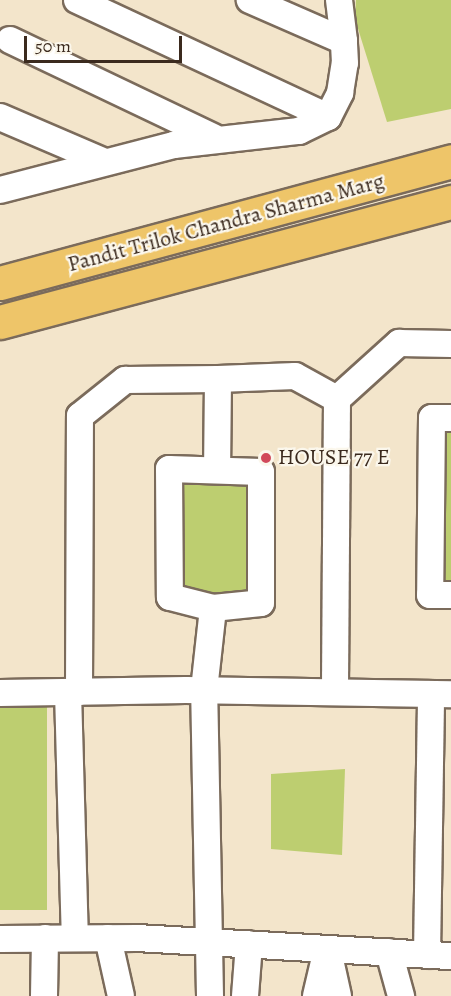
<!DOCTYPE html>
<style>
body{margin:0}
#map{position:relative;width:451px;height:996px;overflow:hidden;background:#f3e5cb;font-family:Alegreya,serif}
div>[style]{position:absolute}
.green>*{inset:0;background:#bdce70;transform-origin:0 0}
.roads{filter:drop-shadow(2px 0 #7b6b5b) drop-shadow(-2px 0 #7b6b5b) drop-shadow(0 2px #7b6b5b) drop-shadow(0 -2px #7b6b5b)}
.minor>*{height:26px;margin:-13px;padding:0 13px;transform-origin:13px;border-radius:13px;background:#fff}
.major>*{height:33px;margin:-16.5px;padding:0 16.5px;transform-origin:16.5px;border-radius:16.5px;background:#eec569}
.dots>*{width:16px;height:16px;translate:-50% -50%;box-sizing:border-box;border:3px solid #fbf7ec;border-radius:50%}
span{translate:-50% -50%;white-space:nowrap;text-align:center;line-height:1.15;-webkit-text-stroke:4.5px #fbf7ec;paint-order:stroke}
.street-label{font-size:22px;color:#3b2a1e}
.poi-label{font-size:22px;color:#3b2a1e}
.left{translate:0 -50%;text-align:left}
.scale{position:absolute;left:24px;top:36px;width:158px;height:27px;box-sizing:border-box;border:3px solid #3b2a1e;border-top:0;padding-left:8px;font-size:18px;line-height:21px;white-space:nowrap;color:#3b2a1e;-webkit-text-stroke:4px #fbf7ec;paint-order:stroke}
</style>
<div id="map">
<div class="green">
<div style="clip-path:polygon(356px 0,451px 0,451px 109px,387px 122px,355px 19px)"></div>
<div style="left:451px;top:417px;width:178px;height:19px;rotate:90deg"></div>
<div style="left:249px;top:468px;width:128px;height:80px;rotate:90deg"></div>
<div style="left:0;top:705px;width:47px;height:205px"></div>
<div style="clip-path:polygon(345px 769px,342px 855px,271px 849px,271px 774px)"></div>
</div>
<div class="roads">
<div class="minor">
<div style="left:77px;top:0;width:277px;rotate:25deg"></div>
<div style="left:339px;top:0;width:41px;rotate:83deg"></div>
<div style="left:10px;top:40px;width:225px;rotate:25.5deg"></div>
<div style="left:0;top:117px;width:114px;rotate:23.2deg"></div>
<div style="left:0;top:190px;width:180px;rotate:-14.5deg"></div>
<div style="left:174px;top:145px;width:126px;rotate:-6.4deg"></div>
<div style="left:299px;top:131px;width:32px;rotate:-26deg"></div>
<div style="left:328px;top:117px;width:27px;rotate:-63deg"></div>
<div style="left:340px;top:93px;width:30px;rotate:-81deg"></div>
<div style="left:345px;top:63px;width:22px;rotate:-93deg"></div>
<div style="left:344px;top:41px;width:103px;rotate:-156.4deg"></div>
<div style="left:218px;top:379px;width:77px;rotate:-2.2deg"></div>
<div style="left:295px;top:376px;width:48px;rotate:28.7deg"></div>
<div style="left:337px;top:399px;width:293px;rotate:90.4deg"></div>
<div style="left:337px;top:399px;width:84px;rotate:-42.1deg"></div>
<div style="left:399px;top:343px;width:52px;rotate:1.1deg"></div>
<div style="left:451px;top:418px;width:19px;rotate:180deg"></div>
<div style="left:432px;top:418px;width:177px;rotate:90.6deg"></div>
<div style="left:430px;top:595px;width:21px"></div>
<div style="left:68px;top:692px;width:246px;rotate:88.4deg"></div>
<div style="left:79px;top:692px;width:276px;rotate:-89.8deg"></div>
<div style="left:80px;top:416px;width:58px;rotate:-38.7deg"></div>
<div style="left:125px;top:380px;width:93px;rotate:-0.6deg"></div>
<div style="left:218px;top:379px;width:91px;rotate:90.6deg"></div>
<div style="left:0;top:693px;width:186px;rotate:-0.9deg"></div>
<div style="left:186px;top:690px;width:265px;rotate:0.9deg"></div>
<div style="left:108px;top:938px;width:59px;rotate:77.4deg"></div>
<div style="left:0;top:939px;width:137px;rotate:-0.4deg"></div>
<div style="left:137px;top:938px;width:315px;rotate:3.3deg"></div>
<div style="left:389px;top:952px;width:46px;rotate:74.7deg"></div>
<div style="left:329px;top:955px;width:42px;rotate:77.6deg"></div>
<div style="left:427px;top:955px;width:261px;rotate:-89.1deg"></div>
<div style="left:44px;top:996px;width:58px;rotate:-89deg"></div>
<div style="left:210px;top:996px;width:306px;rotate:-91.1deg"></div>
<div style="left:204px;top:690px;width:82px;rotate:-83.7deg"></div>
<div style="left:213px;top:608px;width:48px;rotate:-5.9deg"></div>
<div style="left:261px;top:603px;width:131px;rotate:-90deg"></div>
<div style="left:261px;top:472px;width:92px;rotate:-178.1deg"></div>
<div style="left:169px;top:469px;width:128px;rotate:89.6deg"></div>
<div style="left:170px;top:597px;width:44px;rotate:14.3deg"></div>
<div style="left:245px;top:996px;width:52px;rotate:-85.6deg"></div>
<div style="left:316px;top:996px;width:48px;rotate:-76.8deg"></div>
</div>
<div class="major">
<div style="left:0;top:283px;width:467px;rotate:-15.1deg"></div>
<div style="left:0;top:322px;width:467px;rotate:-14.9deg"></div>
</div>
</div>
<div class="dots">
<div style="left:266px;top:458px;background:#d1495b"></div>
</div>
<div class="street-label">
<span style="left:226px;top:223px;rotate:-15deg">Pandit Trilok Chandra Sharma Marg</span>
</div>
<div class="poi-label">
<span class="left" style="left:278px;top:458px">HOUSE 77 E</span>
</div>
<div class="scale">50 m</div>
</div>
